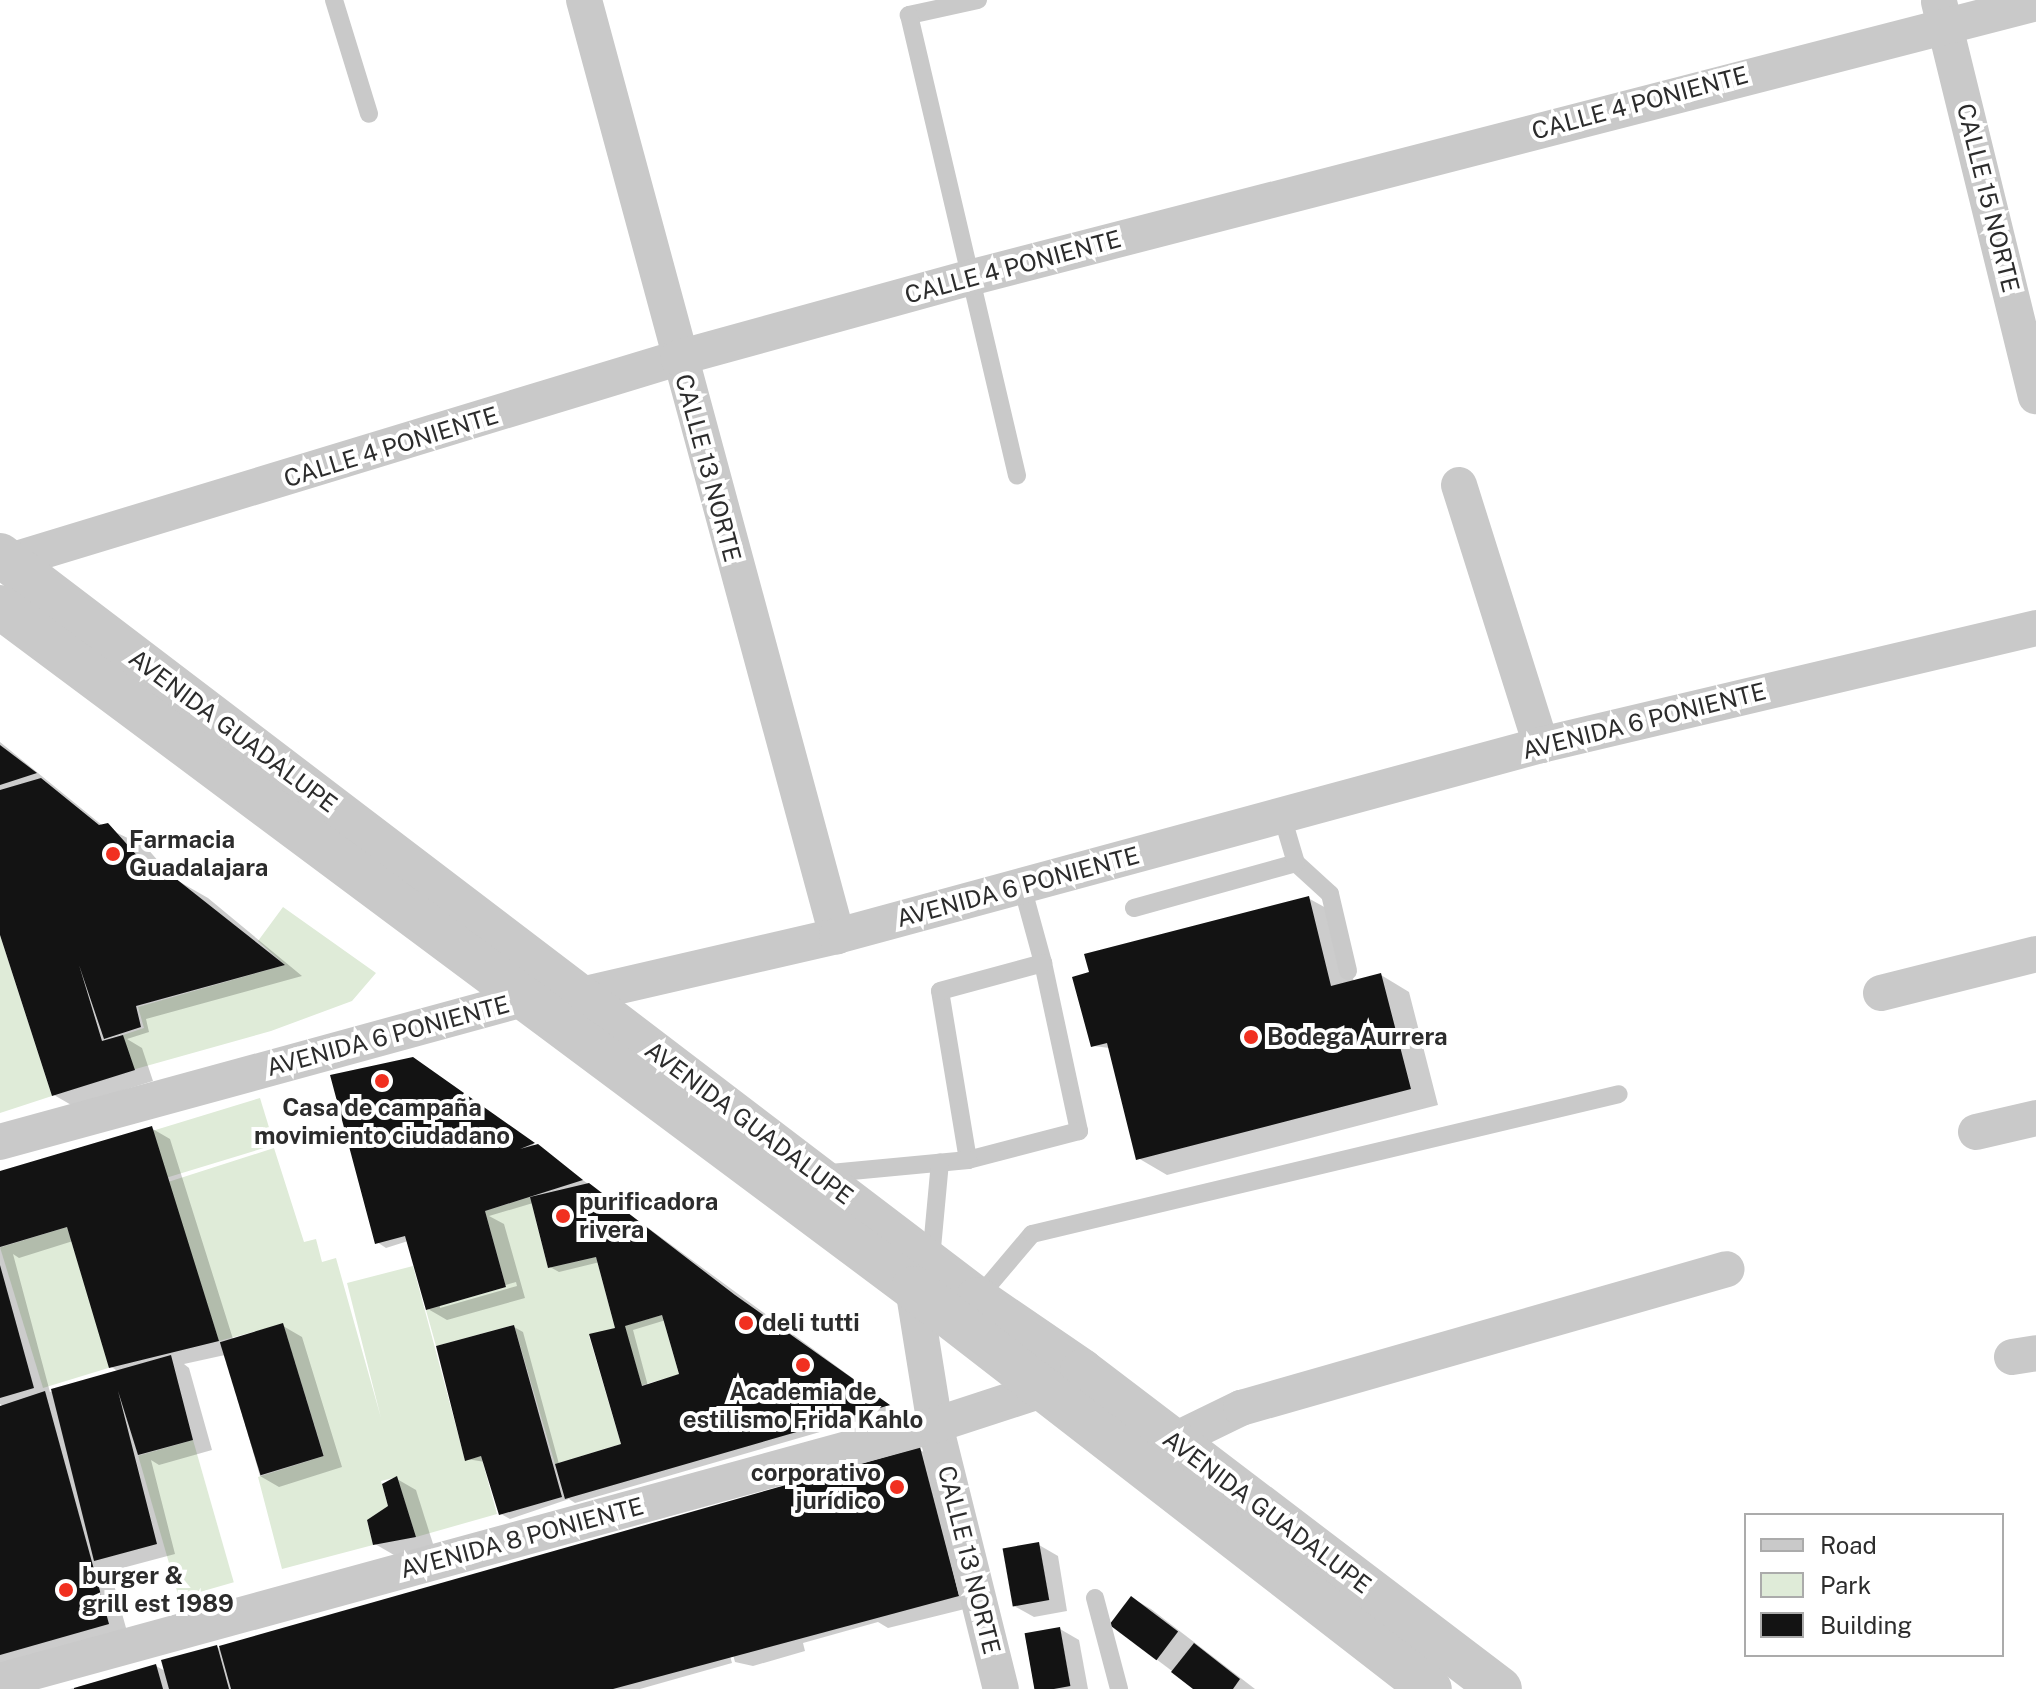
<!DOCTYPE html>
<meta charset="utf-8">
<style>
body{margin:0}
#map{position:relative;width:2036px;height:1689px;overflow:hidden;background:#fff;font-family:"Public Sans",sans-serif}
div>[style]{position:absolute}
.green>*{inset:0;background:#dfebd8;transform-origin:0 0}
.shadow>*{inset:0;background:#0003}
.building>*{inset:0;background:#131313;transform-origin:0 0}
.service>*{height:18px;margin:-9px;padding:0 9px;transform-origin:9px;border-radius:9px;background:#c9c9c9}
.minor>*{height:36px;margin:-18px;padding:0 18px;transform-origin:18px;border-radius:18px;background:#c9c9c9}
.tertiary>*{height:44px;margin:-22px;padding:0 22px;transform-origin:22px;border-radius:22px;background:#c9c9c9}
.dots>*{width:22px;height:22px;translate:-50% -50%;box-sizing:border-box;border:4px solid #fff;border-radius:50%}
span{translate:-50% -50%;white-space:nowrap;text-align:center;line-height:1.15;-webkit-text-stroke:8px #fff;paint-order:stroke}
.street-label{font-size:24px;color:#2c2c2c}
.poi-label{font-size:24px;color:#2c2c2c;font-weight:700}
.left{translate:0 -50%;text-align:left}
.right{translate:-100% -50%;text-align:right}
.legend{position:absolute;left:1744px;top:1513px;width:260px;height:144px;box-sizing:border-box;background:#fff;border:2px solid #ababab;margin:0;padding:10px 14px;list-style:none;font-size:24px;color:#2c2c2c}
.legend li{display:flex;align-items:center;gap:16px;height:40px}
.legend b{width:40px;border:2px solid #ababab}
</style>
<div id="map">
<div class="green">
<div style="clip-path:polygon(283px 907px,376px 973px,352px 1001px,271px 1031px,132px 1070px,123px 1035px,144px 1028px,138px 1007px,285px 965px,258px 941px)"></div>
<div style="clip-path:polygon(0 935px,52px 1096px,0 1113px)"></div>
<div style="left:260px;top:1098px;width:49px;height:112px;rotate:73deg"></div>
<div style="clip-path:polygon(274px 1148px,304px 1242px,316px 1239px,322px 1262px,336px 1258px,381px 1418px,347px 1283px,413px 1266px,465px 1460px,481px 1456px,497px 1514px,416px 1537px,397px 1477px,381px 1481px,388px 1506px,367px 1521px,373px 1545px,282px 1569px,258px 1477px,324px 1456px,283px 1324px,219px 1341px,168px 1182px)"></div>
<div style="clip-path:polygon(530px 1197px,548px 1268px,596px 1257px,615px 1328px,589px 1336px,621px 1444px,555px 1464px,514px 1325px,436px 1346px,426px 1310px,506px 1287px,485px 1211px)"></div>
<div style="left:67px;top:1227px;width:147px;height:70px;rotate:73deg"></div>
<div style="left:662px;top:1315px;width:62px;height:39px;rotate:74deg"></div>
<div style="left:193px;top:1440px;width:148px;height:57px;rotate:74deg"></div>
</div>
<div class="shadow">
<div style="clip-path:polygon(0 742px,103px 826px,146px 847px,173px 878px,208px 898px,302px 976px,146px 1019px,149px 1032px,127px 1039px,142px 1048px,153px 1081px,73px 1106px,54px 1095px,0 929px)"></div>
<div style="clip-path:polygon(1308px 898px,1337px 914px,1354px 982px,1381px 975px,1409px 992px,1438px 1105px,1167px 1175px,1138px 1158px,1110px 1048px,1093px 1046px)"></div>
<div style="clip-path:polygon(evenodd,423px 1065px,598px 1191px,896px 1410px,575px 1503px,569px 1499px,510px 1519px,501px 1514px,485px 1462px,467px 1459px,514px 1327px,523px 1332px,559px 1464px,623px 1446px,617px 1330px,600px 1262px,559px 1272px,550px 1267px,533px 1203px,489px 1216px,504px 1224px,525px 1298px,447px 1320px,428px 1309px,408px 1241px,386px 1248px,377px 1242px,423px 1065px,516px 1282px,517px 1286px,440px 1308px,440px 1304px,516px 1282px,423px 1065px,666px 1320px,682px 1376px,648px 1386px,633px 1330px,666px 1320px)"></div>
<div style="clip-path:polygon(evenodd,151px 1128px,170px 1139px,233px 1339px,283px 1326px,302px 1337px,342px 1467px,279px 1487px,260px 1476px,225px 1355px,184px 1364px,189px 1368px,212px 1450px,159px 1465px,151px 1460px,175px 1554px,115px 1570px,109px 1567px,128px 1635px,0 1671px,0 1409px,5px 1407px,0 1404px,0 1173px,151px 1128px,73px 1241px,110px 1366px,119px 1372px,50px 1392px,13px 1254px,19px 1258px,73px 1241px)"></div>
<div style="clip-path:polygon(920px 1450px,939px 1461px,977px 1606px,888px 1628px,878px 1622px,803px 1643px,805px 1651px,753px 1666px,735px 1662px,695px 1514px)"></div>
<div style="clip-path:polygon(397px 1479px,416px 1490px,434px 1547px,394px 1555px,375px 1544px)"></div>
<div style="clip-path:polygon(691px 1515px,732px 1663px,640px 1689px,70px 1689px,156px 1666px,167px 1672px,216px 1647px,223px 1650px)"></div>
<div style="clip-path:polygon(1039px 1545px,1058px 1556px,1067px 1611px,1034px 1617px,1014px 1606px)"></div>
<div style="clip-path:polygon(1132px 1598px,1151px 1609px,1255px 1689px,1196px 1689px,1156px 1659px)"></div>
<div style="clip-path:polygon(1060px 1629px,1079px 1640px,1088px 1689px,1035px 1689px,1026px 1635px)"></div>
</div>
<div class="building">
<div style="clip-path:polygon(0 745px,37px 773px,0 785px)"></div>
<div style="clip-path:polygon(41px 778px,99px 825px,108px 823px,157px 878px,170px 874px,285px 965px,136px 1006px,141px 1027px,104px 1039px,79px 965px,102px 1041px,123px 1035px,135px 1070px,52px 1096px,0 935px,0 790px)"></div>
<div style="clip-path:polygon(1309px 896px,1331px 986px,1381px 973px,1411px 1089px,1136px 1160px,1107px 1043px,1091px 1047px,1072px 977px,1089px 972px,1084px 954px)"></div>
<div style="clip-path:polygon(413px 1057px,535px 1143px,520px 1149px,538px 1144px,583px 1180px,485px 1211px,506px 1287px,426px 1310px,405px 1236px,375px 1244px,330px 1075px)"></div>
<div style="clip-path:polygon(152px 1126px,219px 1341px,109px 1368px,67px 1227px,0 1247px,0 1171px)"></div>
<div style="clip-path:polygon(evenodd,589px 1183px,735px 1295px,890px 1405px,565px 1499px,555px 1464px,621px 1444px,589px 1334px,615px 1328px,596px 1257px,548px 1268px,530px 1197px,589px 1183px,662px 1315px,679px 1374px,642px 1386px,625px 1326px,662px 1315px)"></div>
<div style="clip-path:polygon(0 1265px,34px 1388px,0 1398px)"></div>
<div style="left:283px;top:1323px;width:139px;height:66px;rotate:73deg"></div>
<div style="clip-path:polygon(514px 1325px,562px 1497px,499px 1515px,481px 1456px,465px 1461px,436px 1346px)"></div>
<div style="clip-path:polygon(171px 1355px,193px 1440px,138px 1455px,118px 1391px,157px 1544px,94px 1561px,51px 1389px)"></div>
<div style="clip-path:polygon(45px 1391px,109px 1624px,0 1655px,0 1406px)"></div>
<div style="clip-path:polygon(920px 1447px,959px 1596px,613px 1689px,231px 1689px,219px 1646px)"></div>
<div style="clip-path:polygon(397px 1476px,416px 1537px,373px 1545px,367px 1520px,388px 1506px,382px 1484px)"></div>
<div style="left:1039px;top:1542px;width:59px;height:37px;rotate:80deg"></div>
<div style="left:1131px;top:1596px;width:59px;height:36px;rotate:37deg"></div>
<div style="left:1060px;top:1627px;width:60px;height:36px;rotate:80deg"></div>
<div style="clip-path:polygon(1194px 1643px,1240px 1679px,1233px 1689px,1193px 1689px,1171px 1672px)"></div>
<div style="clip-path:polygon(217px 1645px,229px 1689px,169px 1689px,161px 1660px)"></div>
<div style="clip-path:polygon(156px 1664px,163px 1689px,74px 1689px,74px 1688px)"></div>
</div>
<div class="service">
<div style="left:334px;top:0;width:119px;rotate:72.9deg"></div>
<div style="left:978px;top:0;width:71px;rotate:167.7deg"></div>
<div style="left:909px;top:15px;width:473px;rotate:76.8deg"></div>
<div style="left:1296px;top:863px;width:46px;rotate:42.4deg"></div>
<div style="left:1330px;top:894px;width:79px;rotate:76.8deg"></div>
<div style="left:1022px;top:886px;width:80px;rotate:74.7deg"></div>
<div style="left:1043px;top:963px;width:172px;rotate:77.9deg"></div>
<div style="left:1079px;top:1131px;width:115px;rotate:165.4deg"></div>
<div style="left:968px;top:1160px;width:171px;rotate:-99.4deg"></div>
<div style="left:940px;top:991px;width:107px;rotate:-15.2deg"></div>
<div style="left:1134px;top:908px;width:168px;rotate:-15.5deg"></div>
<div style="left:1296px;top:863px;width:49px;rotate:-106.6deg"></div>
<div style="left:820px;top:1174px;width:149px;rotate:-5.4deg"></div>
<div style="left:931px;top:1259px;width:97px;rotate:-84.7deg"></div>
<div style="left:977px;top:1299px;width:85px;rotate:-49.8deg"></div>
<div style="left:1032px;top:1234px;width:603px;rotate:-13.41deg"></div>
<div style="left:1095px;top:1598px;width:94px;rotate:75.2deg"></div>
</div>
<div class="minor">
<div style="left:584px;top:0;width:970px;rotate:74.87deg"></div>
<div style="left:1939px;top:2px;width:406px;rotate:76.2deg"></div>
<div style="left:1459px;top:485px;width:273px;rotate:72.5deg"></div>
<div style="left:0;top:564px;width:709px;rotate:-16.9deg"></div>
<div style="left:678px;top:358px;width:306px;rotate:-15.4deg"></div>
<div style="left:973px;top:277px;width:1098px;rotate:-14.45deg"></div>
<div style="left:1881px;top:993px;width:160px;rotate:-14.1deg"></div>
<div style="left:1976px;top:1132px;width:62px;rotate:-13.1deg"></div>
<div style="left:0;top:1142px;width:542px;rotate:-15.29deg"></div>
<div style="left:523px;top:999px;width:58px;rotate:-3.9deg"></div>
<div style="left:581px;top:995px;width:263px;rotate:-13deg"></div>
<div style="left:837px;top:936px;width:729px;rotate:-15.18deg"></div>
<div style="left:1541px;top:745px;width:509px;rotate:-13.3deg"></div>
<div style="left:913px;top:1288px;width:139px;rotate:80.9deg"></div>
<div style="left:935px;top:1425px;width:272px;rotate:76deg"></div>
<div style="left:2012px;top:1357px;width:24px;rotate:-9deg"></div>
<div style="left:1173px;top:1441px;width:76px;rotate:-25.9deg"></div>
<div style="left:1241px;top:1408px;width:505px;rotate:-15.96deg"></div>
<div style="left:0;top:1681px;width:969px;rotate:-15.31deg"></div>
<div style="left:935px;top:1425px;width:113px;rotate:-18.1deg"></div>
</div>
<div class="tertiary">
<div style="left:0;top:555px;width:1228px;rotate:37.29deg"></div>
<div style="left:977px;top:1299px;width:127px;rotate:34.4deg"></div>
<div style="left:1082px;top:1371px;width:525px;rotate:37.26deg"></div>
<div style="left:0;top:607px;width:1139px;rotate:36.72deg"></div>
<div style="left:913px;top:1288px;width:654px;rotate:37.8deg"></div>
</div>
<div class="dots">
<div style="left:113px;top:854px;background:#f13020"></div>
<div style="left:1251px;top:1037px;background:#f13020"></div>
<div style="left:382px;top:1081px;background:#f13020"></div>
<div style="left:563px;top:1216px;background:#f13020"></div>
<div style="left:746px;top:1323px;background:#f13020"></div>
<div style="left:803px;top:1365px;background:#f13020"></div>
<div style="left:897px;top:1487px;background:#f13020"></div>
<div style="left:66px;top:1590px;background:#f13020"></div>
</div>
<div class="street-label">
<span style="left:1640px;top:103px;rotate:-15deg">CALLE 4 PONIENTE</span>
<span style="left:1988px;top:198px;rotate:76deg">CALLE 15 NORTE</span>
<span style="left:1013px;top:267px;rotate:-15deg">CALLE 4 PONIENTE</span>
<span style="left:391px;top:447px;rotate:-17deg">CALLE 4 PONIENTE</span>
<span style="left:708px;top:468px;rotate:75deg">CALLE 13 NORTE</span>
<span style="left:1644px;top:721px;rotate:-14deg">AVENIDA 6 PONIENTE</span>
<span style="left:233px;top:731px;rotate:37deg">AVENIDA GUADALUPE</span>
<span style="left:1018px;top:887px;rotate:-15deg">AVENIDA 6 PONIENTE</span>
<span style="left:388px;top:1036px;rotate:-15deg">AVENIDA 6 PONIENTE</span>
<span style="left:749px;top:1123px;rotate:37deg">AVENIDA GUADALUPE</span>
<span style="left:1267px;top:1512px;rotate:37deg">AVENIDA GUADALUPE</span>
<span style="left:522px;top:1538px;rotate:-15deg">AVENIDA 8 PONIENTE</span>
<span style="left:969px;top:1560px;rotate:76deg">CALLE 13 NORTE</span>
</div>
<div class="poi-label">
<span class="left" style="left:129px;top:854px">Farmacia<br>Guadalajara</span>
<span class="left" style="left:1267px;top:1037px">Bodega Aurrera</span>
<span style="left:382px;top:1122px">Casa de campaña<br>movimiento ciudadano</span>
<span class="left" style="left:579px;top:1216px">purificadora<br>rivera</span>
<span class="left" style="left:762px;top:1323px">deli tutti</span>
<span style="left:803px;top:1406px">Academia de<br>estilismo Frida Kahlo</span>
<span class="right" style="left:881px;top:1487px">corporativo<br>jurídico</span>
<span class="left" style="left:82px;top:1590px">burger &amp;<br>grill est 1989</span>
</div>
<ul class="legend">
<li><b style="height:10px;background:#c9c9c9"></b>Road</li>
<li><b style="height:22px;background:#dfebd8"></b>Park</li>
<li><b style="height:22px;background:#131313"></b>Building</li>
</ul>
</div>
